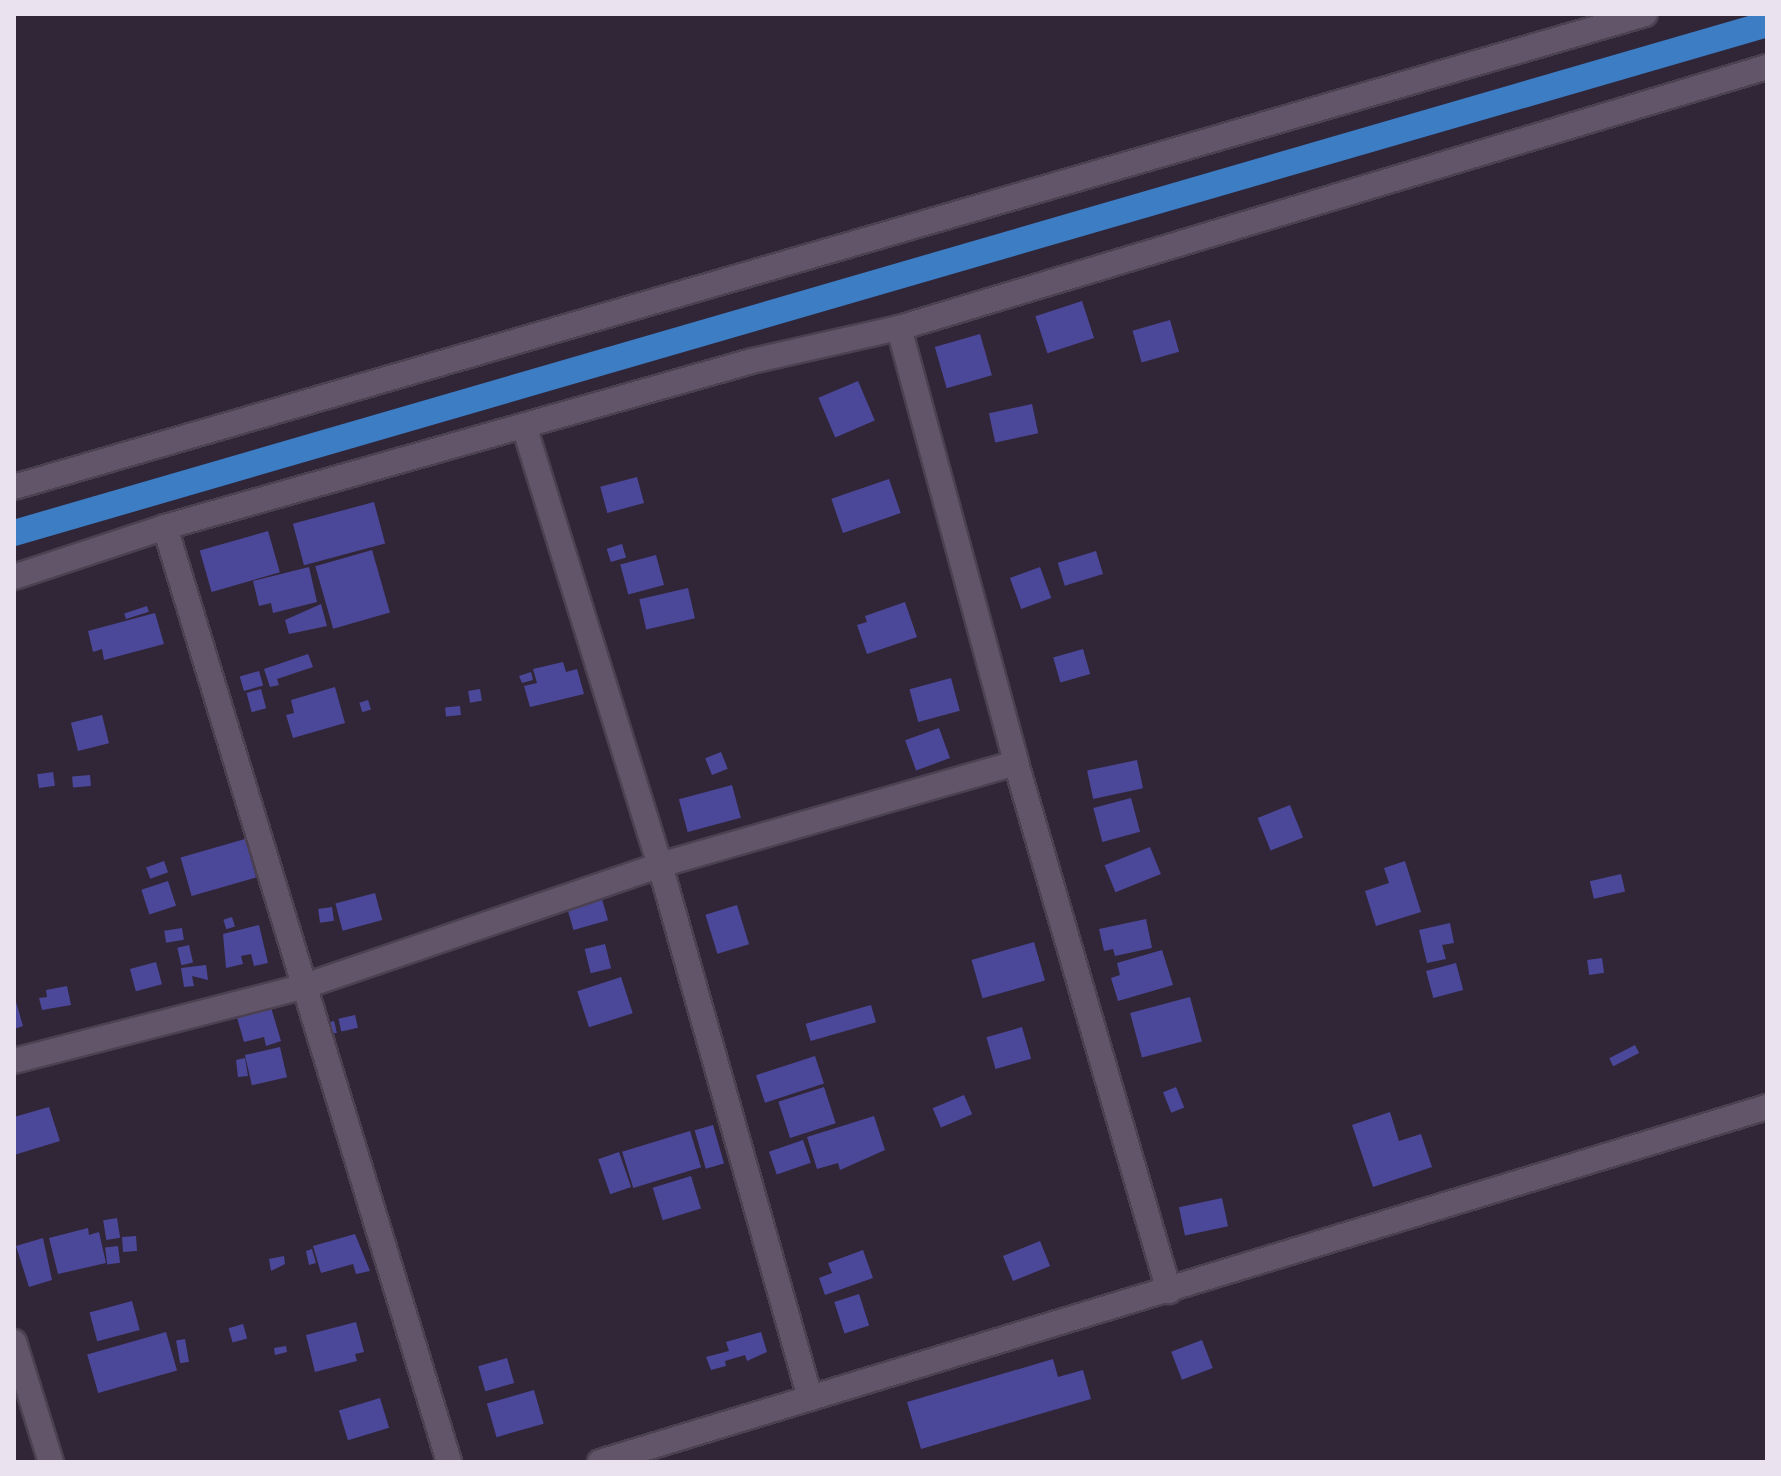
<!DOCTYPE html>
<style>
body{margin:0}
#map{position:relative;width:1781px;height:1476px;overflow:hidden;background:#312538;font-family:"PT Sans",sans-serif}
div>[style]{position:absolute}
.canal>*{height:26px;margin:-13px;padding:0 13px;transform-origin:13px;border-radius:13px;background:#3c7dc4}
.building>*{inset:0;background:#4c4899;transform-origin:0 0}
.roads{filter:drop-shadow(2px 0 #4b4151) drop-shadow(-2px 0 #4b4151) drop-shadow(0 2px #4b4151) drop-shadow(0 -2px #4b4151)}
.minor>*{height:24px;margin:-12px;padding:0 12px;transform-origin:12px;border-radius:12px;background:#62556a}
span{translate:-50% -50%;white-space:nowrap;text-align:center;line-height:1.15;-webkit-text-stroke:7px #271b2e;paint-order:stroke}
.frame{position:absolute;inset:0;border:16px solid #eae2ef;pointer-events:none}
</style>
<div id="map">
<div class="canal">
<div style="left:14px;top:533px;width:1825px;rotate:-16.19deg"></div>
</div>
<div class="building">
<div style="left:1082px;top:301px;width:39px;height:49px;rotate:72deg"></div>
<div style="left:1170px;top:320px;width:33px;height:39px;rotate:74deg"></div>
<div style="left:980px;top:334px;width:43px;height:47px;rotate:74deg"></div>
<div style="left:858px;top:381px;width:43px;height:43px;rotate:67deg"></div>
<div style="left:1032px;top:404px;width:30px;height:44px;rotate:78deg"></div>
<div style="left:637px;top:477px;width:27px;height:38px;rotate:75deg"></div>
<div style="left:889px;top:479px;width:36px;height:61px;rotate:71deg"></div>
<div style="left:374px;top:502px;width:43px;height:84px;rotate:75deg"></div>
<div style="left:268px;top:531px;width:43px;height:71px;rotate:74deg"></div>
<div style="left:622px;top:544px;width:14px;height:16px;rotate:73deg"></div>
<div style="left:372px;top:550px;width:65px;height:59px;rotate:74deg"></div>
<div style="left:1096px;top:551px;width:24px;height:40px;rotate:73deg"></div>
<div style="left:656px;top:555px;width:31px;height:37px;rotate:75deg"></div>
<div style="clip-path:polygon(309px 567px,317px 602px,273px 613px,271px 603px,259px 606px,253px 581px)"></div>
<div style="left:1040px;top:567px;width:33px;height:32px;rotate:70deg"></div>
<div style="left:688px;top:588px;width:31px;height:50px;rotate:77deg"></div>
<div style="clip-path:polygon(905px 602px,917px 637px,867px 654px,857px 625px,867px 622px,865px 616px)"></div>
<div style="clip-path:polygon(321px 604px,327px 626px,289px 634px,285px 620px)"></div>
<div style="left:147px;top:606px;width:6px;height:24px;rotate:72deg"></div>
<div style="clip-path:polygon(155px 613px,164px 644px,104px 660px,102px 649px,93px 652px,88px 631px)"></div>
<div style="left:1083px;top:649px;width:26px;height:31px;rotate:74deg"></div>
<div style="clip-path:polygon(308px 654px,313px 667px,277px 679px,279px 685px,270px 687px,264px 669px)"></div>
<div style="clip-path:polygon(563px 662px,566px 672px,577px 669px,584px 694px,530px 707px,524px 686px,537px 683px,533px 669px)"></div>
<div style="left:259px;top:671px;width:15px;height:20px;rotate:74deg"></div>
<div style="clip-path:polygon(531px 672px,533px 680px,522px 683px,519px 676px)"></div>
<div style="left:951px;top:678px;width:34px;height:43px;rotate:75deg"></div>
<div style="clip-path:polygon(335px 687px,345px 723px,293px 738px,286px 715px,294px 713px,291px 700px)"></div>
<div style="left:261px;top:689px;width:20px;height:15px;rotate:75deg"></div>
<div style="left:480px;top:689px;width:12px;height:12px;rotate:81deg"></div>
<div style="left:368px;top:700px;width:10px;height:9px;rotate:73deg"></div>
<div style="left:460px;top:706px;width:9px;height:15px;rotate:84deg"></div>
<div style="left:102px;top:715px;width:29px;height:32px;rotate:76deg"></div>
<div style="left:939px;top:728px;width:32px;height:36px;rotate:70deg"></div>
<div style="left:721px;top:752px;width:18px;height:17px;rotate:68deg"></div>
<div style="left:1137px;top:760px;width:29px;height:51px;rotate:78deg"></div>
<div style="left:53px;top:772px;width:14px;height:16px;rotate:82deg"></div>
<div style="left:90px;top:775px;width:11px;height:18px;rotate:85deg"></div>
<div style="left:732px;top:785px;width:34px;height:55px;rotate:75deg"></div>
<div style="left:1131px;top:798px;width:35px;height:39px;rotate:75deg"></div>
<div style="left:1290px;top:805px;width:35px;height:35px;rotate:68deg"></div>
<div style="left:245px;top:839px;width:40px;height:67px;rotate:74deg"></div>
<div style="left:1150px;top:847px;width:29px;height:49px;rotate:68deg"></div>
<div style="left:164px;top:861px;width:12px;height:19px;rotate:70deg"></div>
<div style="clip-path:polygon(1405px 861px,1421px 912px,1376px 926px,1365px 891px,1389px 883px,1384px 868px)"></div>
<div style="left:1621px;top:874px;width:18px;height:32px;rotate:77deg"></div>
<div style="left:168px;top:881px;width:26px;height:28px;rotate:72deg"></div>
<div style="left:375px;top:893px;width:28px;height:41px;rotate:75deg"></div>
<div style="left:602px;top:899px;width:22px;height:36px;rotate:74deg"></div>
<div style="left:737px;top:905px;width:41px;height:33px;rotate:73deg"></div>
<div style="left:332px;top:907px;width:14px;height:14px;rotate:82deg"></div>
<div style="left:232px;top:917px;width:10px;height:9px;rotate:73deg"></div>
<div style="clip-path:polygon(1146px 919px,1152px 948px,1115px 956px,1113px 949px,1104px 951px,1099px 929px)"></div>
<div style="clip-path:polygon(1450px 923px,1454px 943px,1442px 945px,1446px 959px,1427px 963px,1419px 930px)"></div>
<div style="clip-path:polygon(259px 925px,268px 963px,254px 966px,251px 954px,241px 956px,243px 964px,226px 968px,223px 934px)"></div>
<div style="left:182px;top:928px;width:12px;height:18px;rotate:81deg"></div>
<div style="left:1034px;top:942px;width:40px;height:65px;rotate:74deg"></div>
<div style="left:605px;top:944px;width:25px;height:21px;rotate:76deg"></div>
<div style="left:189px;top:945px;width:18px;height:12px;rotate:77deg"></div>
<div style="clip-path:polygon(1162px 950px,1173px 985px,1118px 1001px,1111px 978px,1120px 975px,1117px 963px)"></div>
<div style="left:1602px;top:958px;width:15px;height:15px;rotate:82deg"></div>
<div style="left:156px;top:962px;width:23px;height:27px;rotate:75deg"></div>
<div style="left:1456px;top:963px;width:28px;height:31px;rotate:75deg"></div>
<div style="clip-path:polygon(206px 965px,208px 980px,192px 976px,194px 986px,184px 987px,181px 968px)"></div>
<div style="left:621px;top:977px;width:38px;height:46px;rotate:72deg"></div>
<div style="clip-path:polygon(67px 986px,71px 1005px,42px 1010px,39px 998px,47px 997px,46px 990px)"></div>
<div style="clip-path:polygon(14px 995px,23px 1026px,14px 1029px)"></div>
<div style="left:1190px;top:997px;width:46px;height:62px;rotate:75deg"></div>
<div style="clip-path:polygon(270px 1004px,281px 1041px,266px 1046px,264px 1037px,244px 1042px,236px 1014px)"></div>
<div style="left:871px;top:1005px;width:18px;height:68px;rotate:74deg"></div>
<div style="left:355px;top:1015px;width:13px;height:17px;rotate:77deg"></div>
<div style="left:334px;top:1021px;width:12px;height:14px;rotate:76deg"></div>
<div style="left:1022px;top:1027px;width:33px;height:37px;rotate:74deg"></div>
<div style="left:1635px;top:1045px;width:9px;height:29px;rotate:63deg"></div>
<div style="left:280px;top:1047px;width:31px;height:36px;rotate:77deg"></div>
<div style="left:815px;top:1056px;width:29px;height:62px;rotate:72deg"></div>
<div style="clip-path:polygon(245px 1058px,248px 1076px,238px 1077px,236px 1060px)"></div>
<div style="left:824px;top:1087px;width:38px;height:48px;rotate:72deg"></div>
<div style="left:1176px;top:1087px;width:22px;height:14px;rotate:68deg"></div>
<div style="left:964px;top:1095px;width:21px;height:34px;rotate:67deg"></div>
<div style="clip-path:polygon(49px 1107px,60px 1141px,14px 1155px,14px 1117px)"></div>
<div style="clip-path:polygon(1390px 1112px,1399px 1141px,1421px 1134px,1432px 1167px,1373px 1187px,1352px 1125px)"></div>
<div style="clip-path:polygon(874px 1116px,885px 1150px,840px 1170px,838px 1163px,817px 1169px,807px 1137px)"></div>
<div style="left:713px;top:1125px;width:40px;height:19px;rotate:74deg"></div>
<div style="left:690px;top:1131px;width:38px;height:71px;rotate:73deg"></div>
<div style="left:803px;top:1140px;width:24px;height:36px;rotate:71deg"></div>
<div style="left:619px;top:1152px;width:37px;height:22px;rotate:71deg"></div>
<div style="left:691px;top:1176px;width:34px;height:40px;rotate:73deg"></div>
<div style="left:1222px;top:1198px;width:29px;height:44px;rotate:78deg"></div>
<div style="left:117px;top:1218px;width:20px;height:14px;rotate:81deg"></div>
<div style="clip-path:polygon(88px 1228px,89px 1235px,99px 1232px,106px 1263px,58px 1274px,49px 1238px)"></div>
<div style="clip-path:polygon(355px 1234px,370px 1271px,356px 1274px,353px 1264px,321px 1273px,313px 1246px)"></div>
<div style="left:136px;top:1236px;width:15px;height:14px;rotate:86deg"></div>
<div style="clip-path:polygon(43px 1238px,52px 1280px,29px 1287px,16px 1246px)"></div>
<div style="left:1040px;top:1241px;width:27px;height:40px;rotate:68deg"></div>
<div style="left:118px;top:1246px;width:17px;height:13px;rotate:83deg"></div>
<div style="clip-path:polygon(312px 1249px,316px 1263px,309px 1265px,306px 1251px)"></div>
<div style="clip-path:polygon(863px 1250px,873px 1278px,825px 1295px,819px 1278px,832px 1273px,828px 1263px)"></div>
<div style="clip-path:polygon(284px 1256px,285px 1264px,271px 1271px,269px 1259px)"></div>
<div style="left:859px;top:1294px;width:33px;height:26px;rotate:72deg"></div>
<div style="left:132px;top:1301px;width:30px;height:44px;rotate:75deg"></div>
<div style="clip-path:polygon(356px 1322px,364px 1352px,355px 1354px,357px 1361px,315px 1372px,306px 1335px)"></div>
<div style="left:243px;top:1324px;width:15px;height:15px;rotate:74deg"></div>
<div style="left:166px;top:1332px;width:40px;height:82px;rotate:74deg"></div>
<div style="clip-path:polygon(761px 1332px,767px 1352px,747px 1361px,745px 1355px,725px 1361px,726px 1366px,711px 1370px,706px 1357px,729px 1351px,726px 1342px)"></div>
<div style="left:185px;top:1339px;width:23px;height:9px;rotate:80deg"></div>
<div style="left:1202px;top:1340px;width:30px;height:33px;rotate:69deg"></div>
<div style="clip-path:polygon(286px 1346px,287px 1352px,275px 1355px,274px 1348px)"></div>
<div style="left:507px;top:1358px;width:26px;height:30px;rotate:74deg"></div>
<div style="clip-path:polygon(1053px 1359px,1058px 1377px,1083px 1370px,1091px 1399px,921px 1449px,907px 1402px)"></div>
<div style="left:534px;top:1390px;width:35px;height:49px;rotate:74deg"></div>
<div style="left:380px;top:1398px;width:31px;height:43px;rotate:73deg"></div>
</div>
<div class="roads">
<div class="minor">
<div style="left:899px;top:328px;width:450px;rotate:74.9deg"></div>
<div style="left:1016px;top:763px;width:550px;rotate:73.84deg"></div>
<div style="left:524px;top:426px;width:460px;rotate:72.8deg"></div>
<div style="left:660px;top:865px;width:554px;rotate:74.28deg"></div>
<div style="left:14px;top:487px;width:1698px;rotate:-16.17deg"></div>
<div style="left:165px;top:527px;width:977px;rotate:73.1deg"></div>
<div style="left:14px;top:577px;width:159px;rotate:-18.3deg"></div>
<div style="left:165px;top:527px;width:610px;rotate:-15.79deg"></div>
<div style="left:752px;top:361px;width:151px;rotate:-12.7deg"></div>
<div style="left:899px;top:328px;width:906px;rotate:-16.74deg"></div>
<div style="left:14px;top:1061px;width:297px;rotate:-14.4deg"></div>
<div style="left:302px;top:987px;width:378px;rotate:-18.8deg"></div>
<div style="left:660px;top:865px;width:370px;rotate:-16deg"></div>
<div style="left:14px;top:1342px;width:126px;rotate:72.9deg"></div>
<div style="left:600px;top:1462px;width:1220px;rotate:-16.92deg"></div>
</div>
</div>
<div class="frame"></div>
</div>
